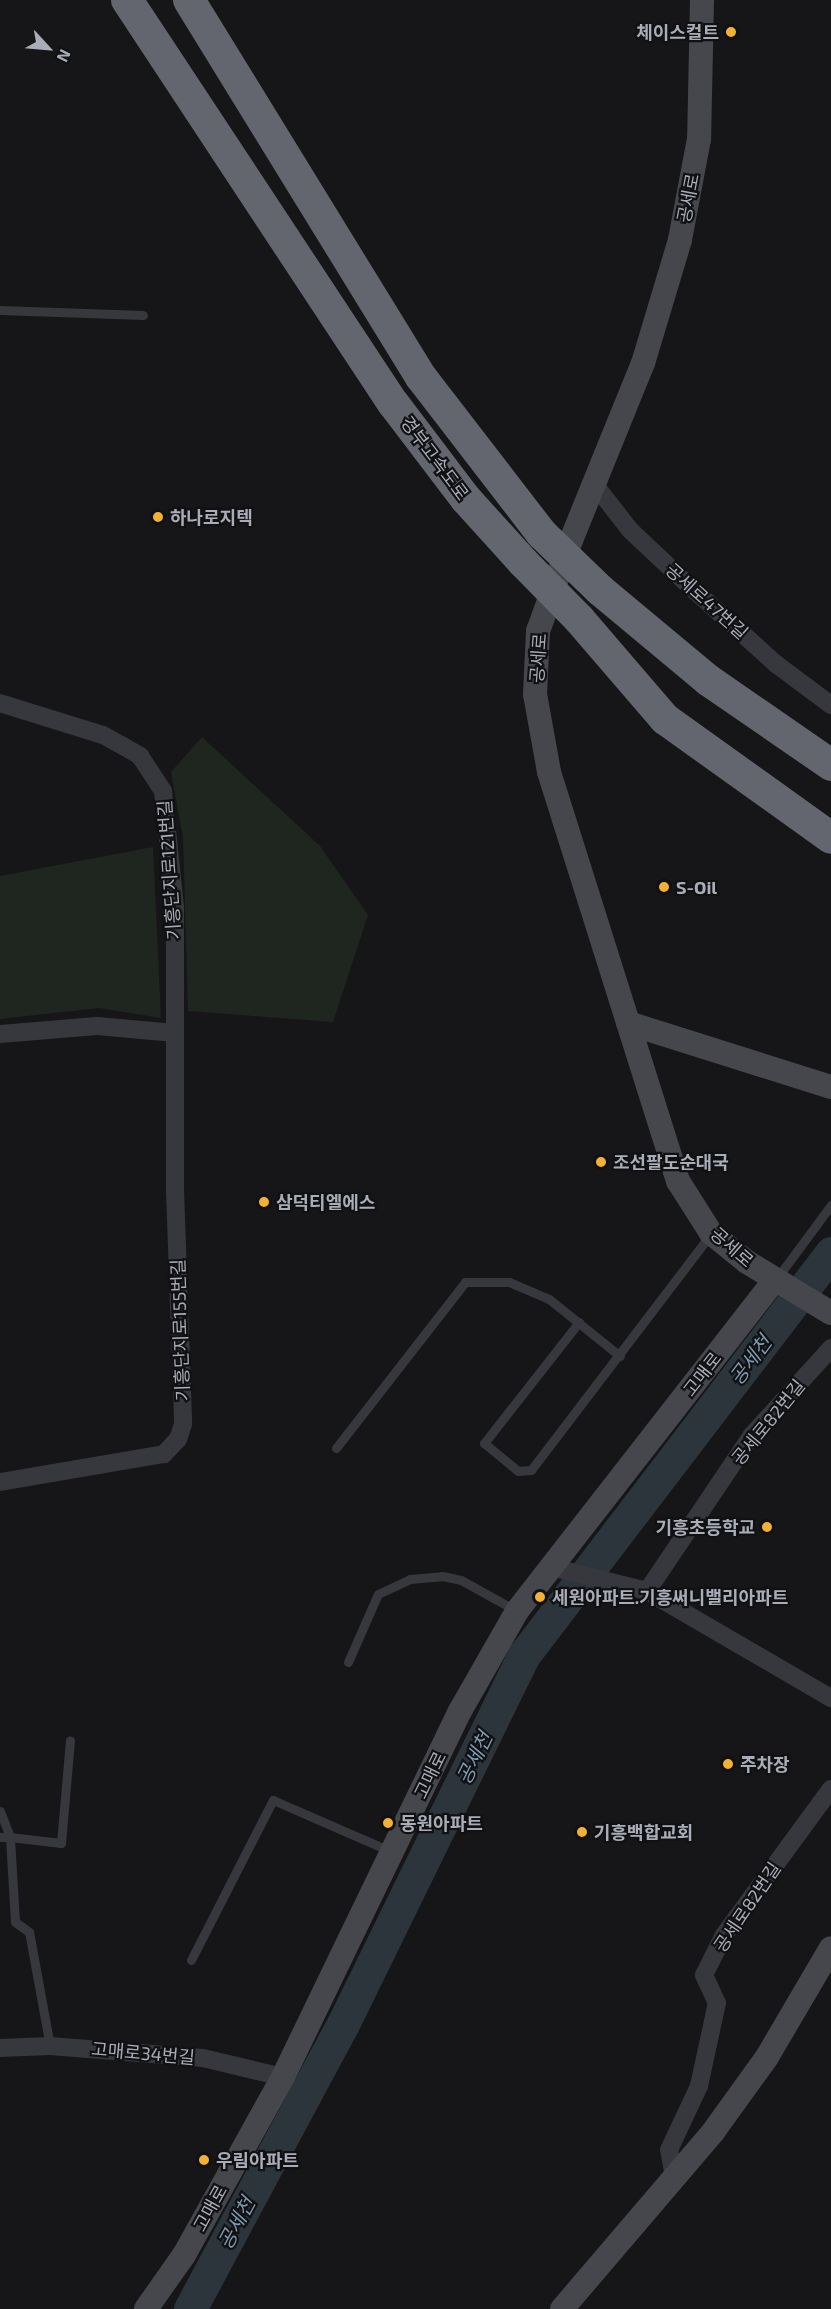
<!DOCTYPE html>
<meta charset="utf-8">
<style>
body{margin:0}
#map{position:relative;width:831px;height:2309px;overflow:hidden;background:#161618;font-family:"Exo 2","Noto Sans KR",sans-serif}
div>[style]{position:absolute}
.green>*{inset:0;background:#1e261f}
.river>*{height:33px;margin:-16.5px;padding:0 16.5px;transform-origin:16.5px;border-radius:16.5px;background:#2c353c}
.lane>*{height:9px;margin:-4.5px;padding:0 4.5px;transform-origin:4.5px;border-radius:4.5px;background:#37383d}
.street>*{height:18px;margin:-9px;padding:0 9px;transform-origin:9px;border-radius:9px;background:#37383d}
.secondary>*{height:24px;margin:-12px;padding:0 12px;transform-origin:12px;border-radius:12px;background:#45474d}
.highway>*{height:32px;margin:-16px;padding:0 16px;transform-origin:16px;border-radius:16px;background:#63666e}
.highway-bridge>*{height:32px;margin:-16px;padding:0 16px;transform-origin:16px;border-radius:16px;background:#63666e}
.dots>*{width:16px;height:16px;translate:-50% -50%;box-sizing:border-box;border:3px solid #111113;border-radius:50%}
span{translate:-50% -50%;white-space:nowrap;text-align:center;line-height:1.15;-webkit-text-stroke:4.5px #111113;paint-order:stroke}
.poi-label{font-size:18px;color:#a8adb8;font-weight:700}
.right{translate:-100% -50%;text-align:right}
.left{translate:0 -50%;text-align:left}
.street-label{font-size:18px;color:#a8adb8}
.water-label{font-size:20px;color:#7f9bb3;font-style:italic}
.north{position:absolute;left:18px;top:18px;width:60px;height:60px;-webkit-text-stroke:4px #111113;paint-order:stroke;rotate:116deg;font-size:16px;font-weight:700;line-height:24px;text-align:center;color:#a8adb8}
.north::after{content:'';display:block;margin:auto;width:21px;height:27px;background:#a8adb8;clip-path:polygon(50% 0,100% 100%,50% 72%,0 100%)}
</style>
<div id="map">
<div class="green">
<div style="clip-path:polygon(202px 737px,320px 846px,368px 915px,333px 1022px,188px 1011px,183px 838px,171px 772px)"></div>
<div style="clip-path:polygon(153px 847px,161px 1018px,99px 1008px,0 1019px,0 876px)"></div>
</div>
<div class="river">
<div style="left:190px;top:2309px;width:323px;rotate:-61.8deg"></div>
<div style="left:343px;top:2024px;width:411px;rotate:-63.9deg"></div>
<div style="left:524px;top:1655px;width:506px;rotate:-52.63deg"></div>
</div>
<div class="lane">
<div style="left:0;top:310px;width:143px;rotate:2deg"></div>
<div style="left:777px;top:1278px;width:91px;rotate:-53.5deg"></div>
<div style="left:579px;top:1322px;width:154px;rotate:128.1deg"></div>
<div style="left:484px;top:1443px;width:44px;rotate:39.5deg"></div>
<div style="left:518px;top:1471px;width:13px;rotate:-4deg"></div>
<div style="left:531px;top:1470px;width:295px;rotate:-52.7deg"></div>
<div style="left:336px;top:1448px;width:210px;rotate:-52.1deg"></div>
<div style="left:465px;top:1282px;width:44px"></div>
<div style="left:509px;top:1282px;width:43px;rotate:23deg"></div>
<div style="left:549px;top:1299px;width:91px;rotate:38.8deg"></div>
<div style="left:348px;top:1662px;width:74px;rotate:-66.2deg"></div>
<div style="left:378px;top:1594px;width:35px;rotate:-25deg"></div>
<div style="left:410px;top:1579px;width:32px;rotate:-5deg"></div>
<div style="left:442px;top:1576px;width:19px;rotate:12deg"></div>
<div style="left:461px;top:1580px;width:64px;rotate:29deg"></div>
<div style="left:0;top:1811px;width:28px;rotate:69deg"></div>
<div style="left:10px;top:1837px;width:10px;rotate:180deg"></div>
<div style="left:191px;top:1960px;width:180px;rotate:-62.9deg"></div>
<div style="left:273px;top:1800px;width:128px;rotate:23.6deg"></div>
<div style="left:50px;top:2046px;width:116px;rotate:-100.4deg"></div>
<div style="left:29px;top:1932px;width:17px;rotate:-144deg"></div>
<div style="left:15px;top:1922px;width:85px;rotate:-93.4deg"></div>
<div style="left:10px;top:1837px;width:51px;rotate:6.7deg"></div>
<div style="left:61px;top:1843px;width:103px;rotate:-85deg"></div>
</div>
<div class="street">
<div style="left:595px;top:485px;width:57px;rotate:52.1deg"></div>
<div style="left:630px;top:530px;width:73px;rotate:43.3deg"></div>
<div style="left:683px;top:580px;width:125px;rotate:42.1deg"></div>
<div style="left:776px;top:664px;width:69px;rotate:36.7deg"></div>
<div style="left:0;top:703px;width:108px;rotate:17.3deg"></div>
<div style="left:103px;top:735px;width:23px;rotate:29deg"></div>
<div style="left:123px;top:746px;width:20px;rotate:30deg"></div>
<div style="left:140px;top:756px;width:42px;rotate:56.7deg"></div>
<div style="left:163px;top:791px;width:118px;rotate:84.1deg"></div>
<div style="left:175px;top:908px;width:282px;rotate:90deg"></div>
<div style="left:175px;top:1190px;width:234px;rotate:88deg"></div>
<div style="left:183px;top:1424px;width:16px;rotate:108deg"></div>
<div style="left:178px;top:1439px;width:21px;rotate:133deg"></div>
<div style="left:164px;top:1454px;width:166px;rotate:170.3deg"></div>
<div style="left:0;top:1034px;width:97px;rotate:-4.7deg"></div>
<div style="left:97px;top:1026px;width:78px;rotate:5.1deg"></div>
<div style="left:831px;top:1348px;width:118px;rotate:132.2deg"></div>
<div style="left:752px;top:1435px;width:188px;rotate:123.9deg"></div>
<div style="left:647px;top:1591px;width:213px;rotate:30.2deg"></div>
<div style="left:551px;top:1567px;width:99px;rotate:14deg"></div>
<div style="left:0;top:2048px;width:50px;rotate:-2.3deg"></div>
<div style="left:50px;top:2046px;width:153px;rotate:4.5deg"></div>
<div style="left:203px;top:2058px;width:82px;rotate:13.4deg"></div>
<div style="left:674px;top:2177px;width:27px;rotate:-100deg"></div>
<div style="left:669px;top:2150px;width:71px;rotate:-64.9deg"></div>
<div style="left:699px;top:2086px;width:85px;rotate:-77.8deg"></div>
<div style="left:717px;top:2003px;width:31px;rotate:-115deg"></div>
<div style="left:704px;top:1975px;width:45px;rotate:-63.4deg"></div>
<div style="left:724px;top:1935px;width:181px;rotate:-53.8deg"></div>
</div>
<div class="secondary">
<div style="left:702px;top:0;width:139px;rotate:91.2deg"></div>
<div style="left:699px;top:139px;width:103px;rotate:100.7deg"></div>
<div style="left:680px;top:240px;width:128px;rotate:106.7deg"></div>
<div style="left:643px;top:363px;width:191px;rotate:112.1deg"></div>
<div style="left:571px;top:540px;width:97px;rotate:109.9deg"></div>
<div style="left:538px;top:631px;width:63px;rotate:92.7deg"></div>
<div style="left:535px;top:694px;width:79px;rotate:79.8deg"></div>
<div style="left:549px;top:772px;width:429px;rotate:72.5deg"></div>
<div style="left:678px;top:1181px;width:62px;rotate:57.6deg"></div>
<div style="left:711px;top:1233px;width:46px;rotate:38.9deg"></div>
<div style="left:747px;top:1262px;width:98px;rotate:31.3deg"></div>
<div style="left:628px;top:1023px;width:213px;rotate:17.5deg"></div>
<div style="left:146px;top:2309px;width:66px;rotate:-54.9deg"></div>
<div style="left:184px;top:2255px;width:204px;rotate:-60.9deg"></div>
<div style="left:283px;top:2077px;width:407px;rotate:-64.2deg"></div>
<div style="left:460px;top:1711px;width:115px;rotate:-60.3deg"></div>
<div style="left:517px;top:1611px;width:420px;rotate:-52.1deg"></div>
<div style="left:562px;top:2309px;width:233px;rotate:-49.5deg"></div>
<div style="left:713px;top:2132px;width:92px;rotate:-54.2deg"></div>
<div style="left:767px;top:2057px;width:126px;rotate:-59.6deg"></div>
</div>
<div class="highway">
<div style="left:127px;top:0;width:483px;rotate:56.6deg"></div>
<div style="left:393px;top:403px;width:121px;rotate:52.8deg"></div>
<div style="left:466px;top:499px;width:85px;rotate:47.9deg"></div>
<div style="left:189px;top:0;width:443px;rotate:58.4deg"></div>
<div style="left:421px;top:377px;width:198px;rotate:52.4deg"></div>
<div style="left:600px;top:590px;width:141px;rotate:39.8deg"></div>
<div style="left:708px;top:680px;width:150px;rotate:34.6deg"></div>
<div style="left:579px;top:619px;width:132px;rotate:49.3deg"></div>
<div style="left:665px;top:719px;width:204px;rotate:35.6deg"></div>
</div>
<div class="highway-bridge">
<div style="left:542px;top:534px;width:81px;rotate:44deg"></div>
<div style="left:523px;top:562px;width:80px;rotate:45.5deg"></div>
</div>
<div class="dots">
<div style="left:731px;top:32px;background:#f2b134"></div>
<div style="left:158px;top:517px;background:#f2b134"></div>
<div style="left:664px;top:887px;background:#f2b134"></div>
<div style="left:601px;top:1162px;background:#f2b134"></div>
<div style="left:264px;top:1202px;background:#f2b134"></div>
<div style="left:767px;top:1527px;background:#f2b134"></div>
<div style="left:540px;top:1597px;background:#f2b134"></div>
<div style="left:728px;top:1764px;background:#f2b134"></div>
<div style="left:388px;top:1823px;background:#f2b134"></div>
<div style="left:582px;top:1832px;background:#f2b134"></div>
<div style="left:204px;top:2160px;background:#f2b134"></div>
</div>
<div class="poi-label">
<span class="right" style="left:719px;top:32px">체이스컬트</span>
<span class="left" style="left:170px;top:517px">하나로지텍</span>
<span class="left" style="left:676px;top:887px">S-Oil</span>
<span class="left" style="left:613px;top:1162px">조선팔도순대국</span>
<span class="left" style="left:276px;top:1202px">삼덕티엘에스</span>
<span class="right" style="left:755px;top:1527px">기흥초등학교</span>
<span class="left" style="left:552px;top:1597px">세원아파트.기흥써니밸리아파트</span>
<span class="left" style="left:740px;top:1764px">주차장</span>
<span class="left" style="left:400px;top:1823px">동원아파트</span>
<span class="left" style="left:594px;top:1832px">기흥백합교회</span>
<span class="left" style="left:216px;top:2160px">우림아파트</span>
</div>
<div class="street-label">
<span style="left:688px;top:198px;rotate:-79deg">공세로</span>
<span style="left:435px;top:458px;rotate:53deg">경부고속도로</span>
<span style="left:707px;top:601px;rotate:42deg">공세로47번길</span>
<span style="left:538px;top:658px;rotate:-86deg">공세로</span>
<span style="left:169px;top:870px;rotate:-94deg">기흥단지로121번길</span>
<span style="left:732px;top:1247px;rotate:41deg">공세로</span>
<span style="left:180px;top:1330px;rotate:-92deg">기흥단지로155번길</span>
<span style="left:702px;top:1374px;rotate:-52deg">고매로</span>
<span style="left:768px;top:1422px;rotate:-51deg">공세로82번길</span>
<span style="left:430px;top:1775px;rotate:-64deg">고매로</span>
<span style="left:747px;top:1907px;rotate:-56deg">공세로82번길</span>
<span style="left:143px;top:2053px;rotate:5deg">고매로34번길</span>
<span style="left:210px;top:2208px;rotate:-61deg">고매로</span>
</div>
<div class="water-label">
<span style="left:750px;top:1360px;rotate:-53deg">공세천</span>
<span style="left:474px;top:1758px;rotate:-64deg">공세천</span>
<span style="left:236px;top:2223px;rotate:-62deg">공세천</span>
</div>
<div class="north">N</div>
</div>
